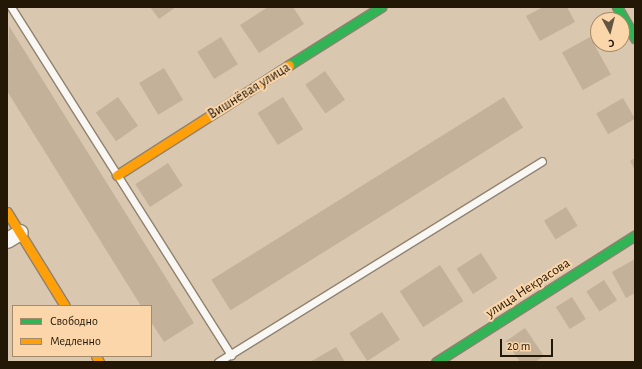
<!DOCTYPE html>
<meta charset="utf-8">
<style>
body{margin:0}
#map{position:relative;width:642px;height:369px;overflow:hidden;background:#dac7af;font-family:"Alegreya Sans",sans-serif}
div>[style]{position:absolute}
.building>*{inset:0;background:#c3b199;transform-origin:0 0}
.roads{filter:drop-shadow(1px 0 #90826f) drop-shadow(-1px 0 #90826f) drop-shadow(0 1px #90826f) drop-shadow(0 -1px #90826f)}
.lane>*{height:7px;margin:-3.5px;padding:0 3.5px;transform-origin:3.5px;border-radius:3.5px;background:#f9f7f3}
.street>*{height:15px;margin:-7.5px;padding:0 7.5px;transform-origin:7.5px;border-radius:7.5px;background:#f9f7f3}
.fast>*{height:9px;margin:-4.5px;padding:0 4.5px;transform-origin:4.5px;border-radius:4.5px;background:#30b455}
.slow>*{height:9px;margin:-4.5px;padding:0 4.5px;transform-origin:4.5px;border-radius:4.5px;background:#ff9f0a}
span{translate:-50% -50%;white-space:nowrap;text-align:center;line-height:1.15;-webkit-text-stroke:4px #fad6aa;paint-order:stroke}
.street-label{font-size:14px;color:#231706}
.frame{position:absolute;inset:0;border:8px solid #231706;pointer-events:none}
.legend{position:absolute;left:12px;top:305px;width:140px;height:52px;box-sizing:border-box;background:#fad6aa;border:1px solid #a48a68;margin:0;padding:5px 7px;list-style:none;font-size:12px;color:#231706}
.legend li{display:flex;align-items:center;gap:8px;height:20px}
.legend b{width:20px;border:1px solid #a48a68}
.north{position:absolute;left:590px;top:12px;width:40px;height:40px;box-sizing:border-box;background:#fad6aa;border:1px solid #a48a68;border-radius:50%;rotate:173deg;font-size:11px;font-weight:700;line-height:16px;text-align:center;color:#231706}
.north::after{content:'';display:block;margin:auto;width:14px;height:18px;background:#635541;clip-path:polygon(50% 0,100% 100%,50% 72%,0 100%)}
.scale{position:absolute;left:500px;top:339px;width:53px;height:18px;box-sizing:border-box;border:2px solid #231706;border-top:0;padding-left:5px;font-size:12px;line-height:14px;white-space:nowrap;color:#231706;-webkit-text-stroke:3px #fad6aa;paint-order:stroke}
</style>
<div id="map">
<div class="building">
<div style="clip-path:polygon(150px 7px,176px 7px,159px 19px)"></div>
<div style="clip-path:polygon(268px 7px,293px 7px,304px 24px,259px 53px,240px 25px)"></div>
<div style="clip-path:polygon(543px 7px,567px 7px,575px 22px,540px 41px,526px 16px)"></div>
<div style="clip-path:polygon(9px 26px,194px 323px,164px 342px,151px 322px,151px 306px,141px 306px,7px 91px)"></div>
<div style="left:221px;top:37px;width:32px;height:28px;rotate:58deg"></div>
<div style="left:590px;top:37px;width:43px;height:32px;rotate:61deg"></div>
<div style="left:164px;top:68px;width:37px;height:29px;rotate:59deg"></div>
<div style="left:325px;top:71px;width:35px;height:24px;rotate:55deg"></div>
<div style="left:118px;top:97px;width:35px;height:27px;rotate:55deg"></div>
<div style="left:283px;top:97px;width:38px;height:30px;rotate:58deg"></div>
<div style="left:504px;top:97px;width:36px;height:345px;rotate:58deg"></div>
<div style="left:623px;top:98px;width:24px;height:31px;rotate:60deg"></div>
<div style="clip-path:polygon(635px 158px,635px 170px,630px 161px)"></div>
<div style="left:168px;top:163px;width:27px;height:39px;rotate:57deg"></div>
<div style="left:566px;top:207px;width:22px;height:26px;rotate:58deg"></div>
<div style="left:481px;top:253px;width:30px;height:29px;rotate:57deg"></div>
<div style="clip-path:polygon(635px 259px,635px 293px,626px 298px,612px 272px)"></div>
<div style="left:440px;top:265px;width:43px;height:48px;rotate:57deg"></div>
<div style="left:604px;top:280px;width:24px;height:21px;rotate:57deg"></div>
<div style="left:572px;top:297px;width:26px;height:19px;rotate:58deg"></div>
<div style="left:382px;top:312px;width:33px;height:39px;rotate:57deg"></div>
<div style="clip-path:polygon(525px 328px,544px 356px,535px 362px,520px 362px,506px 341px)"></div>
<div style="clip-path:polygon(336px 347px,345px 362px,310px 362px)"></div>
</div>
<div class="roads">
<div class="lane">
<div style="left:11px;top:7px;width:412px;rotate:57.7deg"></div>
<div style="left:218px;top:362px;width:381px;rotate:-31.8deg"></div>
</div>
<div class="street">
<div style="left:7px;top:240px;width:15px;rotate:-32deg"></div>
</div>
<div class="fast">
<div style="left:617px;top:7px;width:36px;rotate:60deg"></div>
<div style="left:289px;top:65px;width:109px;rotate:-32.2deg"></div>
<div style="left:436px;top:362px;width:236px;rotate:-32.5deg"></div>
</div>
<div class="slow">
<div style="left:117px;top:175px;width:204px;rotate:-32.6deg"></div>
<div style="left:7px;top:212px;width:110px;rotate:58.3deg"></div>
<div style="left:96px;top:356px;width:7px;rotate:63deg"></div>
</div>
</div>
<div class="street-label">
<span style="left:249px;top:91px;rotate:-32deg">Вишнёвая улица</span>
<span style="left:528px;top:288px;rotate:-33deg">улица Некрасова</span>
</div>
<div class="frame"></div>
<ul class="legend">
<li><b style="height:5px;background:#30b455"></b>Свободно</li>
<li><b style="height:5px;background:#ff9f0a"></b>Медленно</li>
</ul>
<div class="north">С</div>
<div class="scale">20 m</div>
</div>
